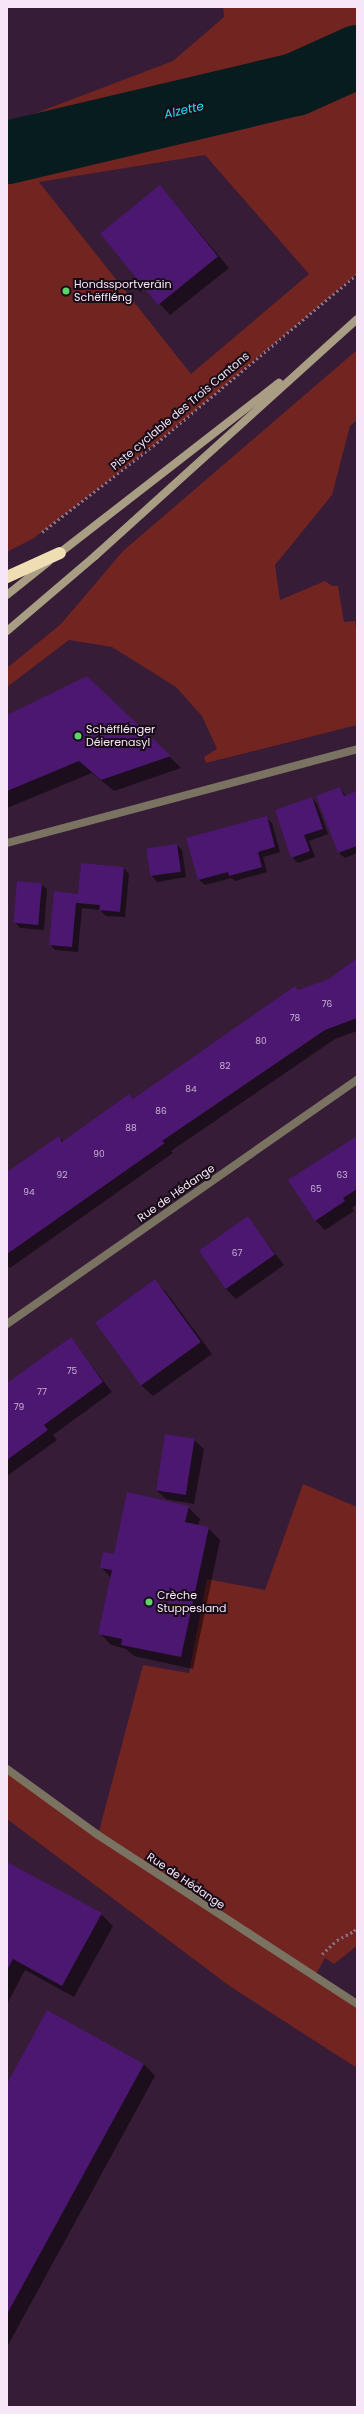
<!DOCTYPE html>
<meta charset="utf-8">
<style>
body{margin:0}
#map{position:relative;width:364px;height:2414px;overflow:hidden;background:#361c36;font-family:Poppins,sans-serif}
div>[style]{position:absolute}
.green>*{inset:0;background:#712420}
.shadow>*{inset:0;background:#0007}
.river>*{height:63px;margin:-31.5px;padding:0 31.5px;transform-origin:31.5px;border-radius:31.5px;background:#061c1f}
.building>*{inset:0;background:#4b1770;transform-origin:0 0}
.path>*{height:2.5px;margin-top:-1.25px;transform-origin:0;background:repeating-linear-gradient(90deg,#897389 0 2px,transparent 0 5px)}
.service>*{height:8px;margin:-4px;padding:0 4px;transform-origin:4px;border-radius:4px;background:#7a7362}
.minor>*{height:8px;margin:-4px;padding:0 4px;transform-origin:4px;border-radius:4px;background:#7a7362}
.secondary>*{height:8px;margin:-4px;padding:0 4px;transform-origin:4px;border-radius:4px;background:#a99e83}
.motorway>*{height:12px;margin:-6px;padding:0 6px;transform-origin:6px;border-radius:6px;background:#efddb4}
.dots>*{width:11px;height:11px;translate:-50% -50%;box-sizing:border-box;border:2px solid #170c17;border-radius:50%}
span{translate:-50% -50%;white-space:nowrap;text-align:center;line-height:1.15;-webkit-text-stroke:4px #170c17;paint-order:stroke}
.number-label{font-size:9px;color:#ccb2d5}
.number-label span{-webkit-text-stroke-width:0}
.poi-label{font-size:11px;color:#f7e6f7}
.left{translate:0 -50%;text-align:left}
.street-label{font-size:11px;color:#f7e6f7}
.water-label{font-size:12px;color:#21e2f7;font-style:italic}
.frame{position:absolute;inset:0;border:8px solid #f7e6f7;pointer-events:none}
</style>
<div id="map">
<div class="green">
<div style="clip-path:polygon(evenodd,223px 7px,357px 7px,357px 274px,153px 446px,34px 538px,7px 552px,7px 124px,173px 61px,224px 17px,223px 7px,205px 155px,309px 274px,191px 374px,39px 182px,205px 155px)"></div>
<div style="clip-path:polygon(357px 350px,357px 420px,350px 426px,332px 495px,275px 565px,280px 600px,325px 581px,332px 586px,338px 586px,344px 622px,355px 621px,357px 633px,357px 725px,206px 763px,204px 757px,217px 749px,202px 716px,176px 687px,112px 647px,69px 640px,7px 687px,7px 668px,61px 624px,123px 551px)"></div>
<div style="clip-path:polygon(303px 1484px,357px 1507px,357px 1946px,334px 1964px,325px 1958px,315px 1976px,357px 2004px,357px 2068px,231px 1987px,7px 1819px,7px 1769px,98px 1835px,143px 1665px,189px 1673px,207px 1579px,265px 1590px)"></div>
</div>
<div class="shadow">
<div style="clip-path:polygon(160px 186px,229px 268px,170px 315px,159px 303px)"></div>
<div style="clip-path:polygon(87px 677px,181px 768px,114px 791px,92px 773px,7px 808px,7px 716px)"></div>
<div style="clip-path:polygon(340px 788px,346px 796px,357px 792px,357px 853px,345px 858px,339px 853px,318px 796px)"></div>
<div style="clip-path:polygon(312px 798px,317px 804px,328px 834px,309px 841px,315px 857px,298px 863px,292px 857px)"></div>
<div style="clip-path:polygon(266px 817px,272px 823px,280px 852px,263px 857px,267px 872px,235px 881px,232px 878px,205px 885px,199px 880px,188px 838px)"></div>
<div style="clip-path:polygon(177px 845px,182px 850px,186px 877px,157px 882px,152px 876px)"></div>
<div style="clip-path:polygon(124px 868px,129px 874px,125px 917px,106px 916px,100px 910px,82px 908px,78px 952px,55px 950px,50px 944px,79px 895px)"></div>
<div style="clip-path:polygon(41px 884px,47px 889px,44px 930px,20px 928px,15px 922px)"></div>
<div style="clip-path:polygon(357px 959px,357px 1031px,335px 1039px,171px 1151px,173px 1153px,10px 1268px,7px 1266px,7px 1173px,59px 1137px,64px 1142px,133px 1100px,299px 991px,329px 980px)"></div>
<div style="clip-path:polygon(357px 1138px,357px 1204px,352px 1208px,354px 1211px,325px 1230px,316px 1221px,290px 1181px)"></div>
<div style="clip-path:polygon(248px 1218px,284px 1265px,236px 1299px,226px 1289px)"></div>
<div style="clip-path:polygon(154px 1280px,166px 1292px,212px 1354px,153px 1396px,141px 1385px,96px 1322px)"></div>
<div style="clip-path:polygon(70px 1338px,112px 1392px,53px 1435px,57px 1440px,7px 1476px,7px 1384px)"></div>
<div style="clip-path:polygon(194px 1440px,204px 1449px,194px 1504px,166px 1499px,156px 1490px)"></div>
<div style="clip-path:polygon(188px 1507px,200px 1519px,198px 1526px,208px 1528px,220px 1540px,193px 1669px,134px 1656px,126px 1649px,111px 1645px,100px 1633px,111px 1578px,101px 1567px,114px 1556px)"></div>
<div style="clip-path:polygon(7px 1863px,101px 1914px,113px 1926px,74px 1997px,25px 1970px,7px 2004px)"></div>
<div style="clip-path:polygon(144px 2064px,155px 2076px,7px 2347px,7px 2086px)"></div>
</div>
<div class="river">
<div style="left:7px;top:152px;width:296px;rotate:-13.3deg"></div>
<div style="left:295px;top:84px;width:68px;rotate:-24.3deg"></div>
</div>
<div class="building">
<div style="left:160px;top:185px;width:92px;height:77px;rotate:51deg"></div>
<div style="clip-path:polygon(87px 676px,171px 756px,101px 780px,79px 761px,7px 791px,7px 715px)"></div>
<div style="clip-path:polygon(340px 787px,344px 796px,357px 791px,357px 846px,338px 853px,316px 796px)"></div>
<div style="clip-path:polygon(312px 797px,323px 829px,304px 835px,310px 851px,291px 858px,275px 810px)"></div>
<div style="clip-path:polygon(267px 816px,275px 847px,258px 852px,262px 867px,229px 876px,228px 872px,198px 880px,186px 838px)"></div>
<div style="left:177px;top:844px;width:28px;height:31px;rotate:82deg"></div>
<div style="clip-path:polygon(81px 863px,124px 867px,120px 912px,99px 910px,100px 905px,76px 903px,72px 947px,49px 945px,54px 891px,78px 894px)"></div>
<div style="left:17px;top:881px;width:25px;height:42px;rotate:5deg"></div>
<div style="clip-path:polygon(357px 958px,357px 1018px,325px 1030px,162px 1141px,165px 1143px,7px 1254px,7px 1172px,59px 1136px,62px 1142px,129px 1094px,133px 1099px,295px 986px,298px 990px,329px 979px)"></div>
<div style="clip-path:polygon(357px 1136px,357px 1189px,343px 1198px,345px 1201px,315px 1221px,288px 1180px)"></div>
<div style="left:248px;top:1216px;width:47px;height:60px;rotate:55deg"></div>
<div style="left:155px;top:1279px;width:78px;height:74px;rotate:54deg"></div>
<div style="clip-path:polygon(71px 1337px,103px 1382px,44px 1425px,48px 1430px,7px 1460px,7px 1383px)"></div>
<div style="left:165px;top:1434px;width:30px;height:57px;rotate:9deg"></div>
<div style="clip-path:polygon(127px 1492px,189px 1506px,185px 1522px,209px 1527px,181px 1657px,121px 1645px,122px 1639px,98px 1634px,112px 1570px,100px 1568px,103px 1552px,114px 1554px)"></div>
<div style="clip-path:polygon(7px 1862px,102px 1913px,62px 1986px,13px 1959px,7px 1970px)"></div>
<div style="clip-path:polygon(47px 2010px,144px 2064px,7px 2314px,7px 2084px)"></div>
</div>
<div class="path">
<div style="left:42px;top:532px;width:140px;rotate:-37.8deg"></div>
<div style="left:153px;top:446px;width:267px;rotate:-40.1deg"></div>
<div style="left:322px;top:1954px;width:21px;rotate:-43deg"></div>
<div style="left:337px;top:1940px;width:19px;rotate:-28deg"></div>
<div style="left:354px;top:1931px;width:6px;rotate:-59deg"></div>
</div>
<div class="service">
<div style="left:7px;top:843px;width:362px;rotate:-15deg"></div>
<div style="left:7px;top:1769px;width:112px;rotate:36deg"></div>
<div style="left:98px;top:1835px;width:309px;rotate:33.1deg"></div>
</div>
<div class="minor">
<div style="left:7px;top:1324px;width:427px;rotate:-34.9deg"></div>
</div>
<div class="secondary">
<div style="left:57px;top:555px;width:281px;rotate:-37.8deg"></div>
<div style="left:7px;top:595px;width:53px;rotate:-38.8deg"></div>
<div style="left:7px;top:631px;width:116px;rotate:-40.4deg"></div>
<div style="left:95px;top:556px;width:353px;rotate:-42.1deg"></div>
</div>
<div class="motorway">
<div style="left:7px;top:577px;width:58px;rotate:-24.4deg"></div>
</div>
<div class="dots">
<div style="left:66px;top:291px;background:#5ad56e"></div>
<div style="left:78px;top:736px;background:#5ad56e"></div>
<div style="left:149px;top:1602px;background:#5ad56e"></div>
</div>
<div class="number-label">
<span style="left:327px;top:1004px">76</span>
<span style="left:295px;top:1018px">78</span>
<span style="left:261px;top:1041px">80</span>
<span style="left:225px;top:1066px">82</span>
<span style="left:191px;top:1089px">84</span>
<span style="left:161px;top:1111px">86</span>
<span style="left:131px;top:1128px">88</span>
<span style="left:99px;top:1154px">90</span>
<span style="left:62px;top:1175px">92</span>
<span style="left:342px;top:1175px">63</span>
<span style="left:316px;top:1189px">65</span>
<span style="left:29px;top:1192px">94</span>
<span style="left:237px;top:1253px">67</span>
<span style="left:72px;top:1371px">75</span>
<span style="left:42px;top:1392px">77</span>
<span style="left:19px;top:1407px">79</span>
</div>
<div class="poi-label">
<span class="left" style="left:74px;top:291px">Hondssportveräin<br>Schëffléng</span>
<span class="left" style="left:86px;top:736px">Schëfflénger<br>Déierenasyl</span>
<span class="left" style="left:157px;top:1602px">Crèche<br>Stuppesland</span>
</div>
<div class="street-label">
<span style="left:180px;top:411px;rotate:-40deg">Piste cyclable des Trois Cantons</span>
<span style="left:176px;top:1193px;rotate:-35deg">Rue de Hédange</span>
<span style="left:186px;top:1881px;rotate:34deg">Rue de Hédange</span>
</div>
<div class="water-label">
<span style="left:184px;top:110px;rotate:-13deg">Alzette</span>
</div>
<div class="frame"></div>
</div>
